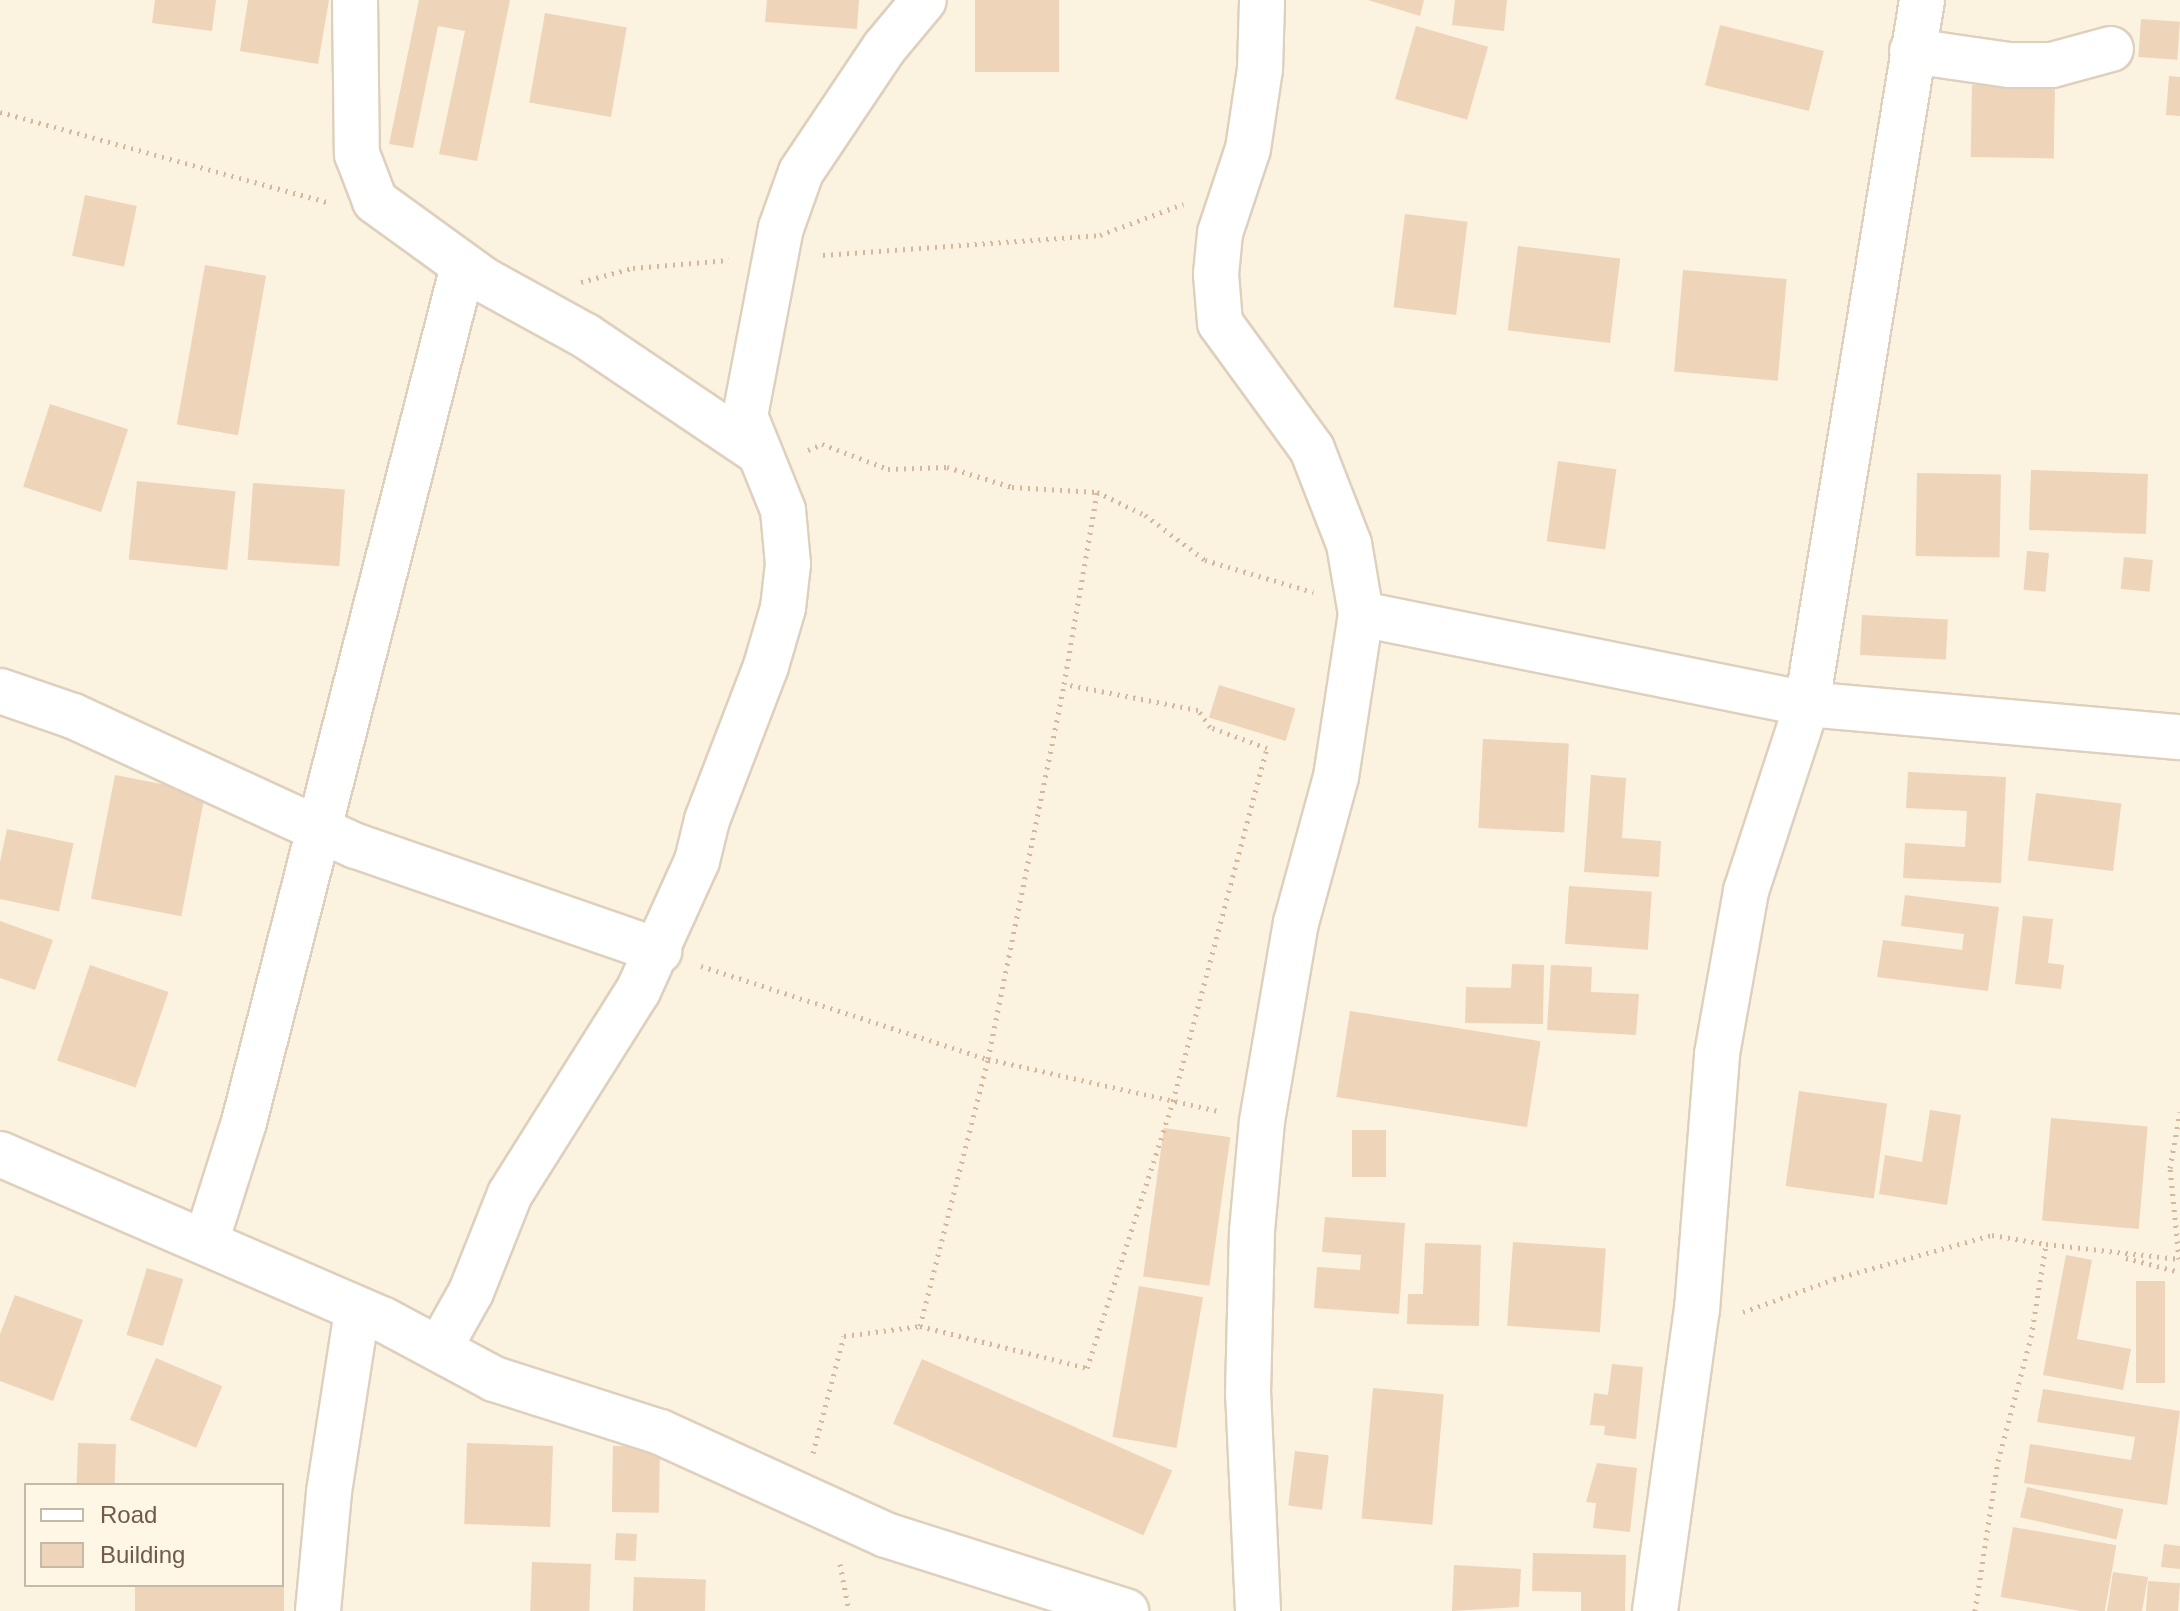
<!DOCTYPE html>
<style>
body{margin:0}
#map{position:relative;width:2180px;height:1611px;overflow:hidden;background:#fbf3e0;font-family:Arial,sans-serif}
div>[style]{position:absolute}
.building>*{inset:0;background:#eed4b9;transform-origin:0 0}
.path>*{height:5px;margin-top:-2.5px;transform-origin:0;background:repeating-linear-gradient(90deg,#d3b89d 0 2px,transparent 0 8px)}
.roads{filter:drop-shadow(2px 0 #ded0bd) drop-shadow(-2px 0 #ded0bd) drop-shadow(0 2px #ded0bd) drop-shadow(0 -2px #ded0bd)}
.minor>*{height:44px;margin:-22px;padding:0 22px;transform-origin:22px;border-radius:22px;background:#fff}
span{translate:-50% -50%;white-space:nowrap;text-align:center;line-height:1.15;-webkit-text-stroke:7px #fef7e5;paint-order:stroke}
.legend{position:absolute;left:24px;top:1483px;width:260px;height:104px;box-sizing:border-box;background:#fef7e5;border:2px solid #c5b9a7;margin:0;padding:10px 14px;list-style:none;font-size:24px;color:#705b49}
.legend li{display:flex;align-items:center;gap:16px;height:40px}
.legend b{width:40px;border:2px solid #c5b9a7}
</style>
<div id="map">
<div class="building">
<div style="clip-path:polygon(155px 0,216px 0,212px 31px,152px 23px)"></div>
<div style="clip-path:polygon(248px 0,329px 0,318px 64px,240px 51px)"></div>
<div style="clip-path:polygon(419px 0,510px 0,477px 161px,439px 154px,465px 31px,438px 26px,413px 148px,389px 144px)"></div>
<div style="clip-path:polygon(767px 0,859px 0,857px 29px,765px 22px)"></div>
<div style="left:975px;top:0;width:84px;height:72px"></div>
<div style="clip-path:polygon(1368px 0,1424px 0,1420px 16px)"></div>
<div style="clip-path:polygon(1455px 0,1507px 0,1504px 31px,1452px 25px)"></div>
<div style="left:545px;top:13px;width:83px;height:91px;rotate:10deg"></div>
<div style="left:2141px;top:19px;width:39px;height:38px;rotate:4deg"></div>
<div style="left:1720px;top:25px;width:107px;height:62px;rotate:14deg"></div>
<div style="left:1416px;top:26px;width:75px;height:76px;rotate:16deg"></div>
<div style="clip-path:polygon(2169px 76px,2180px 77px,2180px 116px,2166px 115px)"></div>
<div style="left:1972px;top:85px;width:83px;height:72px;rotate:1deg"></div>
<div style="left:85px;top:195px;width:53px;height:62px;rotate:12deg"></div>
<div style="left:1405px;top:214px;width:63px;height:94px;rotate:7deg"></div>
<div style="left:1518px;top:246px;width:103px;height:85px;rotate:7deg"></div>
<div style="left:205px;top:265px;width:62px;height:162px;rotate:10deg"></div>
<div style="left:1683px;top:270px;width:104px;height:102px;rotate:5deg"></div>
<div style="left:50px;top:404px;width:82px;height:87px;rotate:18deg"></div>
<div style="left:1558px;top:461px;width:59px;height:81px;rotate:8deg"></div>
<div style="left:2031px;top:470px;width:117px;height:60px;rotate:2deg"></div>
<div style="left:1917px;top:473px;width:84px;height:83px;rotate:1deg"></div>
<div style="left:137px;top:481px;width:99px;height:79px;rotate:6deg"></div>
<div style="left:253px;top:483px;width:92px;height:77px;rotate:4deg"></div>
<div style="left:2027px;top:551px;width:22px;height:39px;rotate:5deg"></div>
<div style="left:2124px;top:557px;width:29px;height:32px;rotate:6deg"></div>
<div style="left:1862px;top:615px;width:86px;height:40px;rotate:3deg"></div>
<div style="left:1219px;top:685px;width:80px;height:34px;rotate:17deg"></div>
<div style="left:1483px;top:739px;width:86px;height:89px;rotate:3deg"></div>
<div style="clip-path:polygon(1908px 772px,2006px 777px,2001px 883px,1903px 878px,1905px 843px,1965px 847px,1967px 811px,1906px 808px)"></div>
<div style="left:115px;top:775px;width:92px;height:126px;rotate:11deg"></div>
<div style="clip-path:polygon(1591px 775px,1626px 778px,1622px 838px,1661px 841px,1659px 877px,1584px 872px)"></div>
<div style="left:2036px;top:793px;width:86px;height:68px;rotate:7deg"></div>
<div style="left:7px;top:829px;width:68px;height:70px;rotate:12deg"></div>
<div style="left:1569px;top:886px;width:83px;height:58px;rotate:4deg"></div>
<div style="clip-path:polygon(1905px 895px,1999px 907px,1988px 991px,1877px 977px,1883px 940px,1962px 950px,1964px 934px,1901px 926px)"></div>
<div style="clip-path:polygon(2023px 916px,2053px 919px,2048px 963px,2064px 965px,2061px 989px,2015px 984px)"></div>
<div style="clip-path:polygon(0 921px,53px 940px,35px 990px,0 978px)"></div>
<div style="clip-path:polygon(1512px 964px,1544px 965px,1543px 1024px,1465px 1023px,1466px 987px,1511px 988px)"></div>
<div style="left:90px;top:965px;width:83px;height:101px;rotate:19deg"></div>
<div style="clip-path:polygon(1551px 965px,1592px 967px,1591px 992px,1639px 994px,1636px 1035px,1547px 1030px)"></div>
<div style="left:1350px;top:1011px;width:193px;height:87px;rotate:9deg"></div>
<div style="left:1799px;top:1091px;width:89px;height:96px;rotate:8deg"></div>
<div style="clip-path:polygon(1930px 1110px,1961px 1115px,1947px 1205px,1879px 1194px,1885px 1155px,1922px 1162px)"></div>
<div style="left:2051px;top:1118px;width:97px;height:103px;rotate:5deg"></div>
<div style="left:1164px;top:1128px;width:67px;height:150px;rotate:8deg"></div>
<div style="left:1352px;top:1130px;width:34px;height:47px"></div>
<div style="clip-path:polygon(1325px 1217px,1405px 1223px,1399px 1314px,1314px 1308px,1317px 1267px,1360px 1270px,1361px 1255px,1322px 1252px)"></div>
<div style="left:1513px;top:1242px;width:93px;height:84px;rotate:4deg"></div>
<div style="clip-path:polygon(1425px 1243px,1481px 1245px,1479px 1326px,1407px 1324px,1408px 1294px,1423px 1294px)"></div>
<div style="clip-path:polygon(2066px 1255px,2092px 1260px,2077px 1339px,2131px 1349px,2123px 1390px,2043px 1375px)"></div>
<div style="left:147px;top:1268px;width:38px;height:70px;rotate:17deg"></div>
<div style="left:2136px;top:1281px;width:29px;height:102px"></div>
<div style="left:1139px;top:1286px;width:65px;height:153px;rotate:10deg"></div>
<div style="clip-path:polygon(15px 1295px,83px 1320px,53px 1401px,0 1381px,0 1334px)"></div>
<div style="left:156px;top:1358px;width:72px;height:67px;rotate:23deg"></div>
<div style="left:922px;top:1359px;width:274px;height:71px;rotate:24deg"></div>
<div style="clip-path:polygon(1612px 1364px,1643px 1367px,1636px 1439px,1604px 1435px,1605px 1426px,1590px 1425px,1594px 1393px,1608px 1395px)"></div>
<div style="left:1373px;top:1388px;width:71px;height:131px;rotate:5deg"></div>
<div style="clip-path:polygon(2043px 1389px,2180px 1411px,2167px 1505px,2024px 1483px,2030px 1444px,2131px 1460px,2135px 1437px,2037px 1422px)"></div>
<div style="left:78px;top:1443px;width:38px;height:42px;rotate:2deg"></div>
<div style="left:467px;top:1443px;width:86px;height:81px;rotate:2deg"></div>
<div style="left:613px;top:1446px;width:47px;height:66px;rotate:1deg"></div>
<div style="left:1295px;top:1451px;width:34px;height:55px;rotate:7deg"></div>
<div style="clip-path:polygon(1597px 1463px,1637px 1468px,1630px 1532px,1593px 1528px,1596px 1503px,1586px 1502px)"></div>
<div style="left:2027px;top:1487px;width:99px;height:31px;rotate:13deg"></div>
<div style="left:2013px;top:1527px;width:105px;height:71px;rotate:10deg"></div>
<div style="left:616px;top:1533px;width:21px;height:27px;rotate:3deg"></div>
<div style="clip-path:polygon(2164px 1544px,2180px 1546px,2180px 1569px,2161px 1567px)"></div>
<div style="clip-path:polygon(1533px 1553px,1626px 1555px,1625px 1611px,1581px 1611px,1581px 1592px,1532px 1591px)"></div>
<div style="left:532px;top:1562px;width:59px;height:49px;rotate:2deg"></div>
<div style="clip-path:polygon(1454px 1565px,1521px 1569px,1519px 1607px,1452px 1611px)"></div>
<div style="clip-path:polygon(2113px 1572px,2148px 1577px,2142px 1611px,2107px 1611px)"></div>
<div style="left:634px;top:1577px;width:72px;height:34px;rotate:2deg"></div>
<div style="left:2148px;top:1581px;width:32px;height:30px;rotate:4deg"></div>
<div style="left:135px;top:1585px;width:149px;height:26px"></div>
</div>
<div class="path">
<div style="left:0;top:112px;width:339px;rotate:15.4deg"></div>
<div style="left:823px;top:255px;width:278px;rotate:-4.1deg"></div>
<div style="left:1100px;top:235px;width:89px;rotate:-20.5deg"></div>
<div style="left:581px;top:282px;width:54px;rotate:-15.1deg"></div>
<div style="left:633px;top:268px;width:96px;rotate:-4.8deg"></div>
<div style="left:808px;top:450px;width:15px;rotate:-23deg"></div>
<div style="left:822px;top:444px;width:71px;rotate:20.7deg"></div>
<div style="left:888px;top:469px;width:59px;rotate:-1.9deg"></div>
<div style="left:947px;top:467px;width:68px;rotate:17.1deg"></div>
<div style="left:1012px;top:487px;width:85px;rotate:3.4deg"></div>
<div style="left:1097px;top:492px;width:53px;rotate:25.6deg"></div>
<div style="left:1145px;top:515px;width:75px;rotate:36.9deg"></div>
<div style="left:1205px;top:560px;width:113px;rotate:16.5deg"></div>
<div style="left:701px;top:966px;width:302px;rotate:18deg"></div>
<div style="left:988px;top:1059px;width:237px;rotate:12.7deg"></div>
<div style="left:2126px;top:1258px;width:56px;rotate:14.5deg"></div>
<div style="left:1743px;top:1312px;width:97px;rotate:-19.9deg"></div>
<div style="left:1834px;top:1279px;width:164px;rotate:-15.6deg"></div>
<div style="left:1992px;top:1235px;width:55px;rotate:9.5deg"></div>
<div style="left:920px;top:1326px;width:172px;rotate:14.1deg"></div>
<div style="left:1087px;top:1368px;width:281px;rotate:-72.1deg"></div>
<div style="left:1173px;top:1101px;width:365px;rotate:-75.1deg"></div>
<div style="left:1267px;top:748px;width:61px;rotate:-159.8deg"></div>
<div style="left:1210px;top:727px;width:21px;rotate:-125deg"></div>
<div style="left:1198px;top:710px;width:136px;rotate:-169deg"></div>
<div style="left:813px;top:1453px;width:121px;rotate:-75.2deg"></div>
<div style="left:844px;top:1336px;width:77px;rotate:-7.5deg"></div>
<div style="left:920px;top:1326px;width:276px;rotate:-75.7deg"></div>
<div style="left:988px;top:1059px;width:383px;rotate:-78.5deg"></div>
<div style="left:1064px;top:684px;width:195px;rotate:-80.2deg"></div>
<div style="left:840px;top:1564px;width:48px;rotate:79.2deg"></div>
<div style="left:1975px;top:1611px;width:152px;rotate:-81.3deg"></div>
<div style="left:1998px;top:1461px;width:128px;rotate:-75.1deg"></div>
<div style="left:2031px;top:1337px;width:94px;rotate:-80.8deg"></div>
<div style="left:2046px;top:1244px;width:134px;rotate:6.4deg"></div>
<div style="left:2179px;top:1259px;width:91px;rotate:-95.6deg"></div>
<div style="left:2170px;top:1168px;width:57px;rotate:-79.9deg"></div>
</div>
<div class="roads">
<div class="minor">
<div style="left:355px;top:0;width:154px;rotate:89.3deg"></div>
<div style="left:357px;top:154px;width:50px;rotate:69deg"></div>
<div style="left:375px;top:201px;width:135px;rotate:35.9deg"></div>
<div style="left:484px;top:280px;width:116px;rotate:28.8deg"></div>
<div style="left:586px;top:336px;width:204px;rotate:34deg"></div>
<div style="left:1912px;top:51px;width:98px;rotate:8.2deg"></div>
<div style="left:2009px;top:65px;width:43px"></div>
<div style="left:2052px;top:65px;width:61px;rotate:-15.2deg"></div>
<div style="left:1361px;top:614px;width:455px;rotate:11.4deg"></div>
<div style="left:1807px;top:704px;width:374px;rotate:5.1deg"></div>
<div style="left:0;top:691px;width:77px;rotate:18.9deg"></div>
<div style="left:73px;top:716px;width:311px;rotate:24.7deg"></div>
<div style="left:356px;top:846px;width:321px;rotate:19.1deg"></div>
<div style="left:0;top:1154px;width:418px;rotate:23.4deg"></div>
<div style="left:384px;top:1320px;width:125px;rotate:28.2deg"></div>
<div style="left:494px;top:1379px;width:174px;rotate:17.7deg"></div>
<div style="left:660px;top:1432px;width:248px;rotate:24.5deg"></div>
<div style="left:886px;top:1535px;width:252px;rotate:17.6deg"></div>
<div style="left:206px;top:1242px;width:126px;rotate:-72.4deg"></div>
<div style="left:244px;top:1122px;width:884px;rotate:-75.65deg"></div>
<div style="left:439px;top:1349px;width:65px;rotate:-60.7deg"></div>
<div style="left:471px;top:1292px;width:105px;rotate:-68.3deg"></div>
<div style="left:510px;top:1194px;width:240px;rotate:-57.8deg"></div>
<div style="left:638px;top:991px;width:143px;rotate:-65.6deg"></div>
<div style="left:697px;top:861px;width:42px;rotate:-76.3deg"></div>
<div style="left:707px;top:820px;width:165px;rotate:-69deg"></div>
<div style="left:766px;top:666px;width:60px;rotate:-73.7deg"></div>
<div style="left:783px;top:608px;width:44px;rotate:-83.5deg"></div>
<div style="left:788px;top:564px;width:54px;rotate:-95.3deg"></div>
<div style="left:783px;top:510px;width:101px;rotate:-112deg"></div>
<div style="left:745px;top:416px;width:191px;rotate:-79.2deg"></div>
<div style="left:781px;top:228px;width:59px;rotate:-70.3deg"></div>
<div style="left:801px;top:172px;width:149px;rotate:-56.2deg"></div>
<div style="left:884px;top:48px;width:62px;rotate:-50.2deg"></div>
<div style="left:318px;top:1611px;width:120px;rotate:-84.7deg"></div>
<div style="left:329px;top:1492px;width:183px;rotate:-81.2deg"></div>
<div style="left:1258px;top:1611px;width:217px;rotate:-92.6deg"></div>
<div style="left:1248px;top:1394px;width:163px;rotate:-88.6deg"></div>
<div style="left:1252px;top:1231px;width:110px;rotate:-84.8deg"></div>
<div style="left:1262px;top:1121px;width:201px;rotate:-80.3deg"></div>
<div style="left:1296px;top:923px;width:151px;rotate:-74.7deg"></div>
<div style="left:1336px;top:777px;width:165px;rotate:-81.3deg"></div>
<div style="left:1361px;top:614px;width:71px;rotate:-99.7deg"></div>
<div style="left:1349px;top:544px;width:102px;rotate:-111.3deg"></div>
<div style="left:1312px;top:449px;width:156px;rotate:-126.1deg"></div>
<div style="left:1220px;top:323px;width:49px;rotate:-94.7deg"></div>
<div style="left:1216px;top:274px;width:41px;rotate:-84.4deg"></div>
<div style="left:1220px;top:233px;width:89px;rotate:-71.6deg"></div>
<div style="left:1248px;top:149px;width:81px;rotate:-81.5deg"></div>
<div style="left:1260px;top:69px;width:69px;rotate:-88.3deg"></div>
<div style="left:1655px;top:1611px;width:304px;rotate:-82.1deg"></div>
<div style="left:1697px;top:1310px;width:257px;rotate:-85.5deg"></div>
<div style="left:1717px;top:1054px;width:166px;rotate:-79.9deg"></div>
<div style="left:1746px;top:891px;width:197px;rotate:-71.9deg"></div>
<div style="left:1807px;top:704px;width:713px;rotate:-80.72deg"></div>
</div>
</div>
<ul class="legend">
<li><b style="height:10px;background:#fff"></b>Road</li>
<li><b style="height:22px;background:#eed4b9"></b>Building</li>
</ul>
</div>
